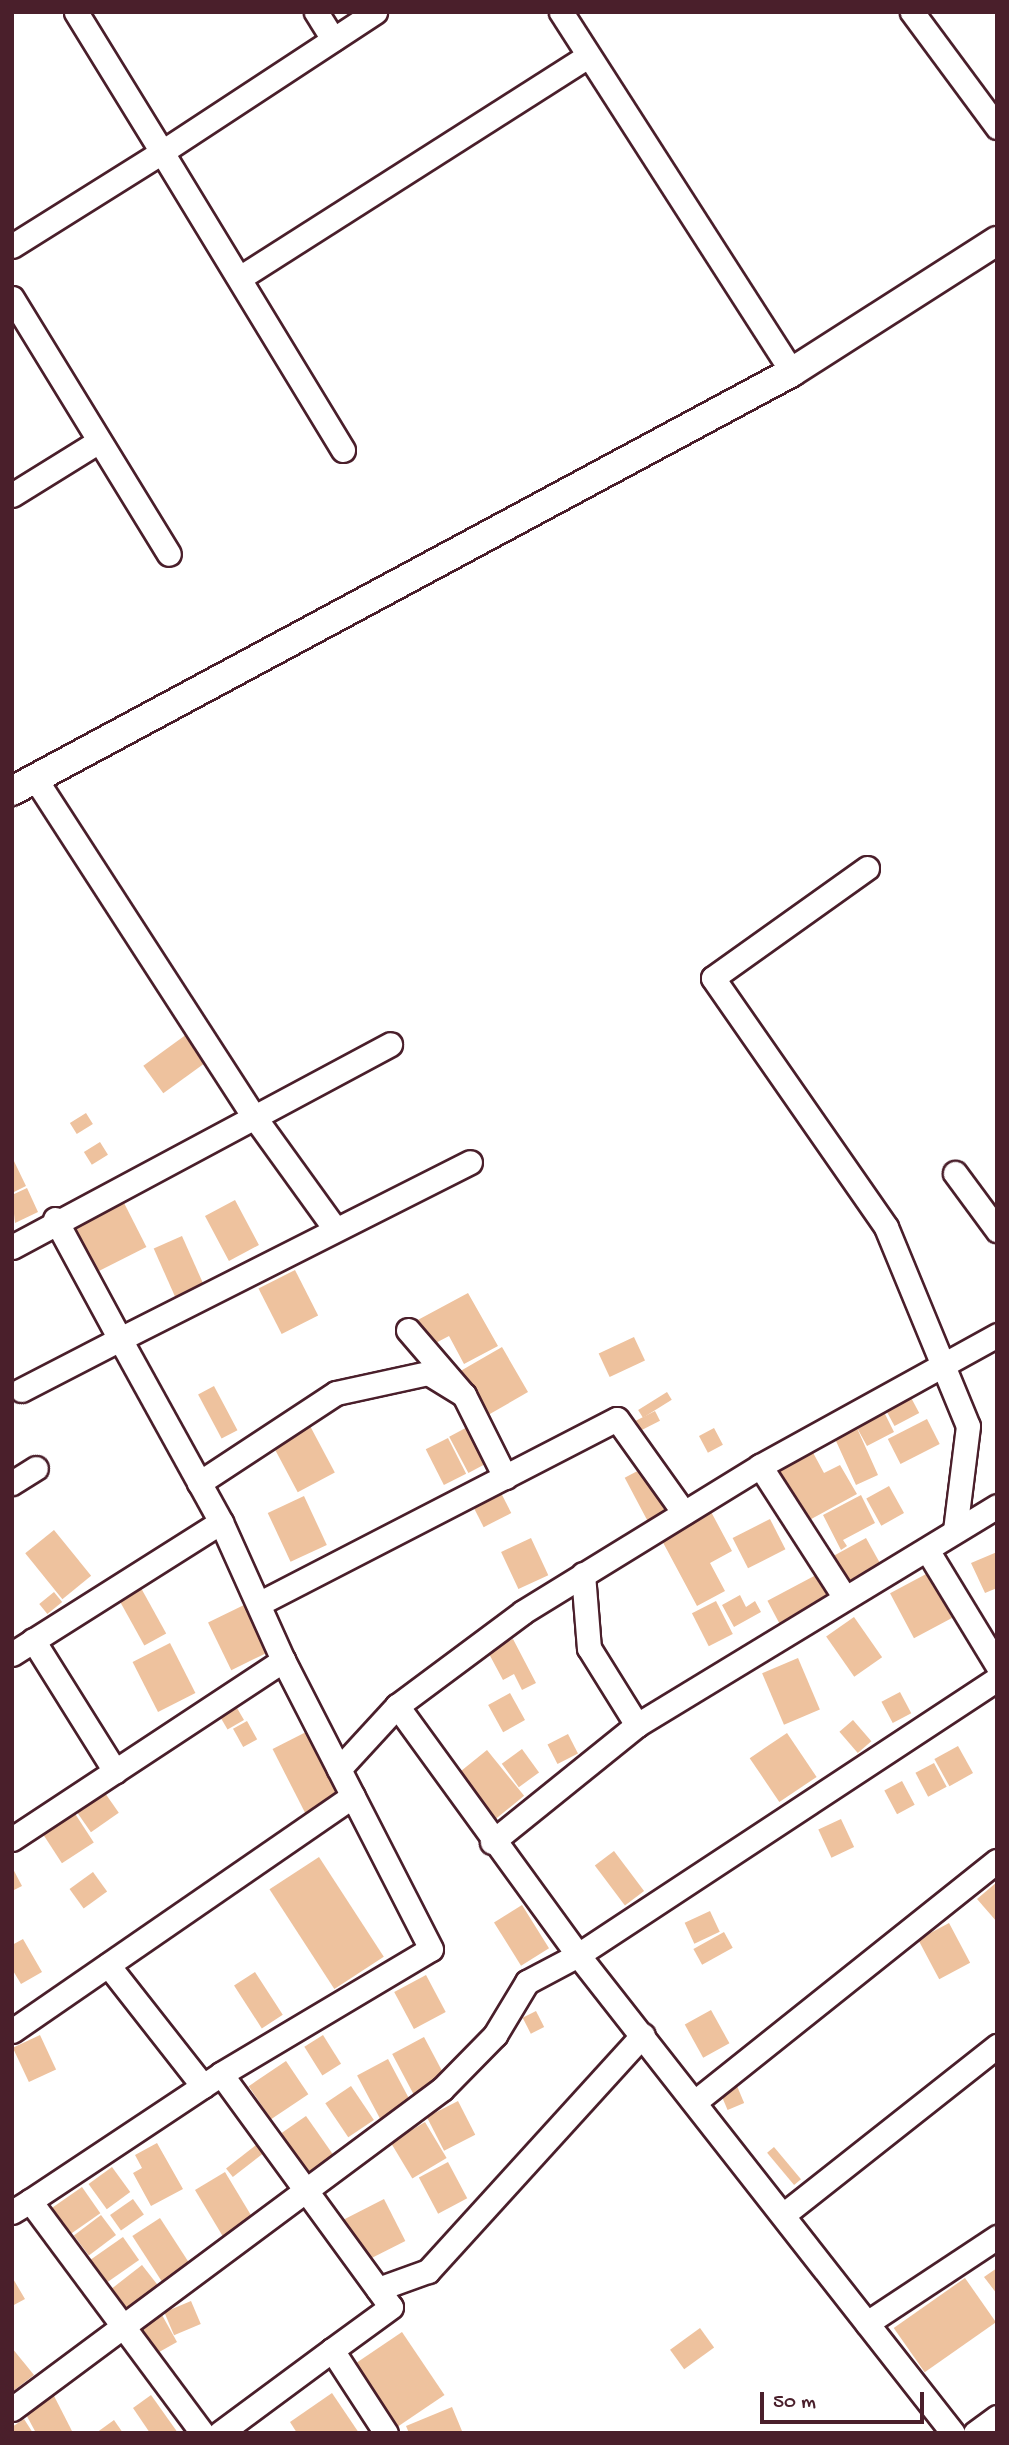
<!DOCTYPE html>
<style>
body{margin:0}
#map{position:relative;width:1009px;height:2445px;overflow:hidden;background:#fff;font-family:"Gochi Hand",sans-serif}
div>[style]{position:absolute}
.building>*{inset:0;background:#eec29e;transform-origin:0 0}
.roads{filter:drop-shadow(2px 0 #4a1f2b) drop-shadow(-2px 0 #4a1f2b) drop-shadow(0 2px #4a1f2b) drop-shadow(0 -2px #4a1f2b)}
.minor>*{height:23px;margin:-11.5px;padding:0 11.5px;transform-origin:11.5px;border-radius:11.5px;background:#fff}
.tertiary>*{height:28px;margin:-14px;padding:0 14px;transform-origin:14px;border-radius:14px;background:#fff}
span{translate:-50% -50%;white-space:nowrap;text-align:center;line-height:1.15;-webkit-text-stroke:5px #fff;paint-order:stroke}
.frame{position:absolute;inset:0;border:14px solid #4a1f2b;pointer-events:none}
.scale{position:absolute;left:760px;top:2392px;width:164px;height:32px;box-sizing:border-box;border:4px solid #4a1f2b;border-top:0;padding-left:9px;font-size:21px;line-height:24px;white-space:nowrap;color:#4a1f2b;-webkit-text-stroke:5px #fff;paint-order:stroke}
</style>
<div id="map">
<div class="building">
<div style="left:187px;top:1034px;width:34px;height:54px;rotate:54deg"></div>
<div style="left:86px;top:1113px;width:13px;height:19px;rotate:58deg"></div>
<div style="left:100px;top:1142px;width:15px;height:19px;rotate:58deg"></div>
<div style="clip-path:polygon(12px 1157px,26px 1186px,12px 1193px)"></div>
<div style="clip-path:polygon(27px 1188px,38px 1212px,15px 1223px,12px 1195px)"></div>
<div style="left:121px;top:1197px;width:56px;height:55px;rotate:63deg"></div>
<div style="left:235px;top:1200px;width:51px;height:34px;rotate:62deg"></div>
<div style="left:182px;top:1236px;width:59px;height:31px;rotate:66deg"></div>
<div style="left:295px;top:1270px;width:51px;height:41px;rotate:63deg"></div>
<div style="clip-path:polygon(468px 1293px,498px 1346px,464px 1364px,449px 1336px,428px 1347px,414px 1322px)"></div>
<div style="left:634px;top:1337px;width:26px;height:39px;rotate:65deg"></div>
<div style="left:502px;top:1347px;width:52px;height:47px;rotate:60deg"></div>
<div style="left:214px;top:1386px;width:50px;height:18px;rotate:62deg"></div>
<div style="left:907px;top:1390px;width:26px;height:28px;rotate:62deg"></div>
<div style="left:667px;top:1392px;width:9px;height:34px;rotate:58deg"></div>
<div style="clip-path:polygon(880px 1404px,894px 1432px,867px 1446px,856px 1426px,878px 1475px,856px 1485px,831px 1430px)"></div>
<div style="left:655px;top:1411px;width:11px;height:26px;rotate:63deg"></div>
<div style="left:927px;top:1419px;width:28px;height:44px;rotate:63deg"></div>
<div style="left:309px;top:1424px;width:55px;height:42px;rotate:62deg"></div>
<div style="left:473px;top:1424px;width:41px;height:27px;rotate:62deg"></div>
<div style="left:714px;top:1428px;width:19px;height:17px;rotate:62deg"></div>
<div style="left:448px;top:1438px;width:40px;height:25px;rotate:63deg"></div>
<div style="clip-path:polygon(810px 1447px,824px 1473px,840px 1465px,857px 1494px,804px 1523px,773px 1467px)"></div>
<div style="left:645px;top:1467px;width:52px;height:23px;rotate:62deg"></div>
<div style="left:889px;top:1486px;width:31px;height:26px;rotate:61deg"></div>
<div style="left:499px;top:1489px;width:27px;height:31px;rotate:63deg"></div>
<div style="clip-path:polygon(861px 1495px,875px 1523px,843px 1540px,847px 1546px,841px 1550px,823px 1515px)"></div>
<div style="left:304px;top:1496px;width:54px;height:40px;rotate:65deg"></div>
<div style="clip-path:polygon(709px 1508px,732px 1551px,710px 1563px,725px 1591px,697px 1606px,659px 1535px)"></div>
<div style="left:770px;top:1519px;width:34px;height:42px;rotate:63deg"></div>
<div style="left:54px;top:1530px;width:59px;height:37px;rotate:51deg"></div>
<div style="left:531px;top:1538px;width:41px;height:33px;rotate:65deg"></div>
<div style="left:866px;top:1538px;width:29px;height:44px;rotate:61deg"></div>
<div style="clip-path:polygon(997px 1552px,997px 1588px,985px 1593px,971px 1563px)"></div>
<div style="left:928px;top:1573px;width:51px;height:43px;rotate:62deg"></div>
<div style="left:816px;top:1575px;width:27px;height:55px;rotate:62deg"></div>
<div style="left:141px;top:1588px;width:52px;height:25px;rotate:61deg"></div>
<div style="left:54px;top:1592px;width:13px;height:19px;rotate:51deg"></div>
<div style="clip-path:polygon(740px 1595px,746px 1607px,755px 1601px,761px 1612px,734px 1627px,722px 1605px)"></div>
<div style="left:716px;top:1601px;width:37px;height:27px;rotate:63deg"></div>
<div style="left:244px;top:1605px;width:53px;height:40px;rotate:64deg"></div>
<div style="left:854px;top:1617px;width:49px;height:34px;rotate:55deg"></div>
<div style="clip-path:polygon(513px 1639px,536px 1683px,522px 1690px,514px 1674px,503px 1680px,488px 1652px)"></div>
<div style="left:170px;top:1643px;width:56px;height:42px;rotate:63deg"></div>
<div style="left:798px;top:1658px;width:56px;height:39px;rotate:67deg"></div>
<div style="left:900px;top:1692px;width:24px;height:21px;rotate:62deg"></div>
<div style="left:510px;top:1693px;width:31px;height:25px;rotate:61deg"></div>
<div style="left:237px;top:1708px;width:14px;height:19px;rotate:60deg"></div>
<div style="left:853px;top:1720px;width:28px;height:18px;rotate:49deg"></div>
<div style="left:247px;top:1721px;width:21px;height:16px;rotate:61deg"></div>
<div style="left:310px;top:1730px;width:73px;height:42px;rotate:63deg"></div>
<div style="left:787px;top:1733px;width:53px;height:45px;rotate:56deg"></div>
<div style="left:568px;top:1734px;width:22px;height:23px;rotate:63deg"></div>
<div style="left:958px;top:1746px;width:31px;height:27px;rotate:61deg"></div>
<div style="left:522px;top:1749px;width:29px;height:25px;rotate:54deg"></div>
<div style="left:487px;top:1750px;width:59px;height:43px;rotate:51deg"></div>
<div style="left:934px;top:1763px;width:27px;height:21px;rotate:62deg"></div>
<div style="left:902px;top:1781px;width:27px;height:20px;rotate:62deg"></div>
<div style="left:105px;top:1793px;width:24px;height:34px;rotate:55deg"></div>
<div style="left:72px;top:1809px;width:40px;height:38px;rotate:57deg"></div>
<div style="left:841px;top:1819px;width:31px;height:25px;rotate:65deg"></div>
<div style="left:614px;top:1851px;width:50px;height:24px;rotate:53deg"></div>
<div style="left:319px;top:1857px;width:119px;height:59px;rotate:57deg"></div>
<div style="clip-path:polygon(12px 1867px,22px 1886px,12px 1891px)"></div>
<div style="left:93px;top:1872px;width:24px;height:29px;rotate:54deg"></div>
<div style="clip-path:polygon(997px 1882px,997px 1922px,977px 1899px)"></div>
<div style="left:522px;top:1905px;width:51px;height:33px;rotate:58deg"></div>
<div style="left:710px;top:1911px;width:23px;height:28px;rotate:65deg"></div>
<div style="left:949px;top:1923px;width:45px;height:35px;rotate:62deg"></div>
<div style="left:724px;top:1932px;width:18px;height:35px;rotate:61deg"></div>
<div style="clip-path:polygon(23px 1939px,42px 1972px,21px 1984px,12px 1969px,12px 1945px)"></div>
<div style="left:255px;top:1972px;width:51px;height:25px;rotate:57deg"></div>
<div style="left:426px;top:1975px;width:42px;height:36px;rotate:62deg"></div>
<div style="left:711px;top:2010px;width:38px;height:30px;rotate:61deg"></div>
<div style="left:536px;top:2011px;width:18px;height:15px;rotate:63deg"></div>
<div style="left:40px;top:2035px;width:38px;height:30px;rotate:65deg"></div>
<div style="left:323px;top:2035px;width:34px;height:22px;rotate:58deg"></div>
<div style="left:424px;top:2037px;width:45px;height:36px;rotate:62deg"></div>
<div style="left:388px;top:2059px;width:49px;height:35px;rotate:62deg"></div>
<div style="left:286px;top:2061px;width:40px;height:45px;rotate:56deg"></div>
<div style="left:734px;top:2079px;width:26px;height:18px;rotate:67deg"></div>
<div style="left:351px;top:2086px;width:41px;height:31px;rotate:56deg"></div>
<div style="left:458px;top:2101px;width:38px;height:35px;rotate:63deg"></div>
<div style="left:306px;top:2116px;width:52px;height:35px;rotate:55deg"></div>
<div style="left:425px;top:2122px;width:42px;height:40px;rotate:59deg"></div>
<div style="clip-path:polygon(157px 2143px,183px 2189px,151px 2206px,133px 2173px,142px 2168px,135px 2155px)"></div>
<div style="left:256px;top:2145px;width:11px;height:38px;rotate:52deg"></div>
<div style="left:774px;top:2147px;width:42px;height:9px;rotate:50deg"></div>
<div style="left:448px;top:2162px;width:41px;height:33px;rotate:62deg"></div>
<div style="left:112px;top:2167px;width:31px;height:29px;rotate:54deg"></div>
<div style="left:225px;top:2172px;width:54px;height:35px;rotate:59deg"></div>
<div style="left:82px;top:2187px;width:32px;height:39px;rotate:55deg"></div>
<div style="left:133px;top:2199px;width:19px;height:28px;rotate:55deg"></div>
<div style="left:384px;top:2199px;width:47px;height:45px;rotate:63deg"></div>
<div style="left:101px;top:2215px;width:25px;height:34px;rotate:53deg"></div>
<div style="left:160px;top:2218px;width:56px;height:33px;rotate:57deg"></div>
<div style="left:123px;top:2237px;width:28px;height:41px;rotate:55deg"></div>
<div style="left:142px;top:2265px;width:28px;height:41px;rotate:52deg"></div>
<div style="clip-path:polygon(997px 2268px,997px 2294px,984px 2277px)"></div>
<div style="clip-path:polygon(12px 2277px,25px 2299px,12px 2306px)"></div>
<div style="left:965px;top:2278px;width:54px;height:87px;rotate:55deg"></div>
<div style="left:191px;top:2301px;width:25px;height:29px;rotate:67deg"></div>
<div style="left:162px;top:2315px;width:31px;height:26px;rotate:61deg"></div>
<div style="left:700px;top:2328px;width:24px;height:37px;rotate:54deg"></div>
<div style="left:402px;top:2332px;width:76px;height:62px;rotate:56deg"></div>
<div style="clip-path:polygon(12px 2348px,34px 2375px,12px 2392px)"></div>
<div style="clip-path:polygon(52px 2392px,73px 2433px,36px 2433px,22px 2407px)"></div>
<div style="clip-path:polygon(332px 2393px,359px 2433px,297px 2433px,290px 2422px)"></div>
<div style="clip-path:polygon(151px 2395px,178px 2433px,150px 2433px,133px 2408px)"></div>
<div style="clip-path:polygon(452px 2407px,462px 2431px,409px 2433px,406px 2426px)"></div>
<div style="clip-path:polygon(24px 2419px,33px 2433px,12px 2433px,12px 2427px)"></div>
<div style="clip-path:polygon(114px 2420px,123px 2433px,96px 2433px)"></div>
</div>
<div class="roads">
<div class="minor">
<div style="left:316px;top:12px;width:32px;rotate:58deg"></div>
<div style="left:561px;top:12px;width:428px;rotate:57.3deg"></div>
<div style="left:912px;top:12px;width:143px;rotate:53.5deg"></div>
<div style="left:12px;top:246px;width:177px;rotate:-32.1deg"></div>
<div style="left:162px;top:152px;width:164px;rotate:-121.6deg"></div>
<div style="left:241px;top:277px;width:411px;rotate:-32.5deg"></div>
<div style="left:12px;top:298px;width:300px;rotate:58.5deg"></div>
<div style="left:343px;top:450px;width:349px;rotate:-121.3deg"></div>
<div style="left:162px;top:152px;width:255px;rotate:-33.3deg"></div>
<div style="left:12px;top:495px;width:102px;rotate:-31.8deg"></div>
<div style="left:36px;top:780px;width:399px;rotate:57.1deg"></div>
<div style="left:253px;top:1115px;width:137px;rotate:54.2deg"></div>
<div style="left:867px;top:868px;width:189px;rotate:144.5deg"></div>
<div style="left:713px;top:978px;width:303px;rotate:55.2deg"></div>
<div style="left:886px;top:1227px;width:215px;rotate:67.6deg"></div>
<div style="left:968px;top:1426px;width:105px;rotate:97.1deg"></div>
<div style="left:955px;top:1173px;width:71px;rotate:53.6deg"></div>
<div style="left:55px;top:1219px;width:136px;rotate:61.6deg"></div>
<div style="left:120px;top:1339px;width:392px;rotate:-26.8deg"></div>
<div style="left:12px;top:1247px;width:429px;rotate:-28.2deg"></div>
<div style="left:408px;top:1330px;width:86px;rotate:49.3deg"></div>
<div style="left:464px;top:1395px;width:92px;rotate:63.4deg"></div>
<div style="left:760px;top:1466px;width:153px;rotate:57.2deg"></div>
<div style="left:12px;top:1483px;width:28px;rotate:-32deg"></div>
<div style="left:199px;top:1483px;width:164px;rotate:-33.3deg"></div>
<div style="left:336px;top:1393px;width:94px;rotate:-12.3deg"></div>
<div style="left:428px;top:1373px;width:42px;rotate:31.4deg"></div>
<div style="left:929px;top:1553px;width:131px;rotate:58.7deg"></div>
<div style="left:583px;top:1574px;width:74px;rotate:85.4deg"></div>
<div style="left:589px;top:1648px;width:91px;rotate:58.1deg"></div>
<div style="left:262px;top:1602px;width:399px;rotate:-27.3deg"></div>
<div style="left:617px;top:1419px;width:115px;rotate:54.5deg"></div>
<div style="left:33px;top:1640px;width:155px;rotate:58deg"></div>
<div style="left:12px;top:1654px;width:247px;rotate:-32.3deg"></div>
<div style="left:339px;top:1769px;width:86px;rotate:-47.4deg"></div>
<div style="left:12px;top:1839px;width:325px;rotate:-33.4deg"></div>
<div style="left:283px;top:1660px;width:151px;rotate:-114.2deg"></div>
<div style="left:221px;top:1522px;width:209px;rotate:-118.9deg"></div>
<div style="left:120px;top:1339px;width:111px;rotate:152.7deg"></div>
<div style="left:492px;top:1842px;width:186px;rotate:-38.9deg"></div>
<div style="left:637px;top:1725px;width:421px;rotate:-31.3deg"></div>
<div style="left:108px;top:1965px;width:154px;rotate:51.9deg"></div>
<div style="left:12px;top:2031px;width:414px;rotate:-34.6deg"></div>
<div style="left:221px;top:2074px;width:244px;rotate:-30.8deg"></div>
<div style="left:431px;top:1949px;width:325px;rotate:-117.1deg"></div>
<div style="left:696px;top:2101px;width:385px;rotate:-38.6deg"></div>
<div style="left:30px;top:2201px;width:229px;rotate:-33.6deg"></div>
<div style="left:221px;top:2074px;width:288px;rotate:53.9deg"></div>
<div style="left:391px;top:2307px;width:73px;rotate:143.9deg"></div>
<div style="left:12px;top:2212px;width:21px;rotate:-31deg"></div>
<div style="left:30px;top:2201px;width:289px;rotate:53.4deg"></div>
<div style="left:783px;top:2215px;width:273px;rotate:-38.3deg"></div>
<div style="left:378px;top:2289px;width:53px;rotate:-19.8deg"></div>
<div style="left:428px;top:2271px;width:319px;rotate:-47.7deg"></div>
<div style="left:867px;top:2323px;width:156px;rotate:-33.5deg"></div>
<div style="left:12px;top:2409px;width:536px;rotate:-36.66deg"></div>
<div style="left:442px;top:2089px;width:76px;rotate:-45.5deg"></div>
<div style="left:495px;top:2035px;width:62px;rotate:-58.9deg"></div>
<div style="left:527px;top:1982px;width:58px;rotate:-27.9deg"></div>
<div style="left:578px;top:1955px;width:502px;rotate:-33.37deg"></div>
<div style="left:220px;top:2433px;width:139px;rotate:-36.5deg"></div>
<div style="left:332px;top:2350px;width:99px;rotate:57deg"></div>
<div style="left:953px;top:2433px;width:608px;rotate:-128.11deg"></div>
<div style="left:578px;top:1955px;width:308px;rotate:-126deg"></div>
<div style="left:397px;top:1706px;width:157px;rotate:-36.7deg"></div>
<div style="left:523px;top:1612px;width:278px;rotate:-31.6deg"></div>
<div style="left:760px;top:1466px;width:271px;rotate:-28.9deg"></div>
<div style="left:975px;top:2433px;width:27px;rotate:-36deg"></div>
</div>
<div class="tertiary">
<div style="left:12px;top:791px;width:885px;rotate:-28.24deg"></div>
<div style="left:792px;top:372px;width:243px;rotate:-32.6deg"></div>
</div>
</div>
<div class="frame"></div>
<div class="scale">50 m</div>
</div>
